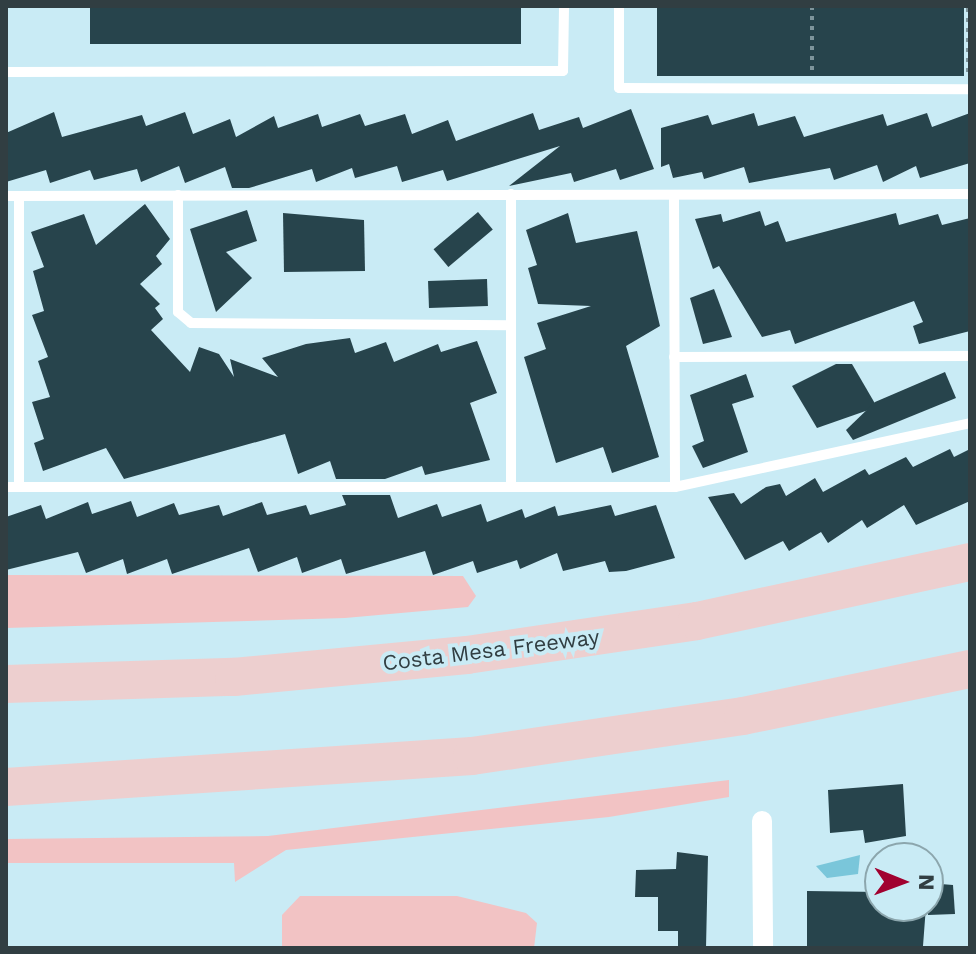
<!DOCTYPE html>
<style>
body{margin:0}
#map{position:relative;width:976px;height:954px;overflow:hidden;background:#c9ebf5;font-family:"Work Sans",sans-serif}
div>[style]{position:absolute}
.green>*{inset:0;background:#f2c3c4}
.water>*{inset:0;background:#7ac6da}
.building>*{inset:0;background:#27444c;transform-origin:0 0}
.path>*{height:4px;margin-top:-2px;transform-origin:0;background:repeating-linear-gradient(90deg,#7e959c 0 4px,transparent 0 10px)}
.service>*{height:10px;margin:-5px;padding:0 5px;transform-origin:5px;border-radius:5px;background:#fff}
.minor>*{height:20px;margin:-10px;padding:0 10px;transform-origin:10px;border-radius:10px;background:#fff}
.motorway>*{height:38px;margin:-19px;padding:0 19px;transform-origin:19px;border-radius:19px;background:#edcfcf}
span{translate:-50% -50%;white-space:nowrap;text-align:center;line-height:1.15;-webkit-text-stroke:8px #c9ebf5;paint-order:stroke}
.street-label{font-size:22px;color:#313e42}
.frame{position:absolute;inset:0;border:8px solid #313e42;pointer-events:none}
.north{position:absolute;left:864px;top:842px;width:80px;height:80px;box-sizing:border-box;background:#c9ebf5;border:2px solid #8ca6ad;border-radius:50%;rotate:91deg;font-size:22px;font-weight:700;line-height:32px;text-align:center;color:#313e42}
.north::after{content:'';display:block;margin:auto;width:28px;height:36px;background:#a1012f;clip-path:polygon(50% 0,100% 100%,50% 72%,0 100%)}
</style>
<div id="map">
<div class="green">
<div style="clip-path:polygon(6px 575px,463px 576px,476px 596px,468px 607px,345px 618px,6px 628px)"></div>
<div style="clip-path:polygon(729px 780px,729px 797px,609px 817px,286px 850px,235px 882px,234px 863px,6px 863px,6px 839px,268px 836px)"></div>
<div style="clip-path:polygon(300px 896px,457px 896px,526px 913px,537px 923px,534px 948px,282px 948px,282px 915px)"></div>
</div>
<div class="water">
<div style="clip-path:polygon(860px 855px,858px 874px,827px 878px,816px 866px)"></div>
</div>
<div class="building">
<div style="left:90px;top:6px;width:431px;height:38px"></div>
<div style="left:657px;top:6px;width:307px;height:70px"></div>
<div style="clip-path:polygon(631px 109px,654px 169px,620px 180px,616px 169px,574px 182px,571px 173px,509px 186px,560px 146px,447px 181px,443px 170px,402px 182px,397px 166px,355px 178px,352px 168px,316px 182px,312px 169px,249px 188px,232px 188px,225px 167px,185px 183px,179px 166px,141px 182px,137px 169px,94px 180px,90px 170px,50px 183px,46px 170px,6px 182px,6px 133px,54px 112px,62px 137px,142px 115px,146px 126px,185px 112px,193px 134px,230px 119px,236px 137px,274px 116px,278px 128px,318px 114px,322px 127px,360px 114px,365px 126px,405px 114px,412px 134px,448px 120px,456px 141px,533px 113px,539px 130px,579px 117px,583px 128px)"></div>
<div style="clip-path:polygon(754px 113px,758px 126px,795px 116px,804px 137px,883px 114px,887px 126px,927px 113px,932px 127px,970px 113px,970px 163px,920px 178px,916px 166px,883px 182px,877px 165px,834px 180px,830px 168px,749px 183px,744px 167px,704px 179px,702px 172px,673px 178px,669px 164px,661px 167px,661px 128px,708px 115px,712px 125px)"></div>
<div style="clip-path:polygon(145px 204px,170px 239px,156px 256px,162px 264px,140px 284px,160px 304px,155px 308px,163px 319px,151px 330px,190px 372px,199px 347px,219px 354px,234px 377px,230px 359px,278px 377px,262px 358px,306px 344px,350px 338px,355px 353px,386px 342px,394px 362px,438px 344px,441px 352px,477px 341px,497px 393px,470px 403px,490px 460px,425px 475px,422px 466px,385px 479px,336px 479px,330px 461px,298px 474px,285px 434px,124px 479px,106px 448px,43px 471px,34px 443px,44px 439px,32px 402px,50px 397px,38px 361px,48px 357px,32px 315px,44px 311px,33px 271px,44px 267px,31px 232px,84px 214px,96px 245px)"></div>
<div style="clip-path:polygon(247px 210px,257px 241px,226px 252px,252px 278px,216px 312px,190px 229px)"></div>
<div style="clip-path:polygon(760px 211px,765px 226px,778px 221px,786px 242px,896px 213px,899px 225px,938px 214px,942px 225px,970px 218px,970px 331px,919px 344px,913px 326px,923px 322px,914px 301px,795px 344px,790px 330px,762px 337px,719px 266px,713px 269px,695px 219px,721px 214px,723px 222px)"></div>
<div style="left:478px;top:212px;width:23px;height:58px;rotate:50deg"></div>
<div style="clip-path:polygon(283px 213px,364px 220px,365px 271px,284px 272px)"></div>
<div style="clip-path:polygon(568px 213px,576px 243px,637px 231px,660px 326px,626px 346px,659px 457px,612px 473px,603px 447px,556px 463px,524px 357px,546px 349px,537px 323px,591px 306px,538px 304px,528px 268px,537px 265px,526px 230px)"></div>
<div style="left:487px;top:279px;width:27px;height:59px;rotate:88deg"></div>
<div style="clip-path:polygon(714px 289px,732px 337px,703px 344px,690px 298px)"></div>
<div style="clip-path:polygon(836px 364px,852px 364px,877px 407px,817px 428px,792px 386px)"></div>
<div style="clip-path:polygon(945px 372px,956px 398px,853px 440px,846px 430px,875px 402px)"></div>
<div style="clip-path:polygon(746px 374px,754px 397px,732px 404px,748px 452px,703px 468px,692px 446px,704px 441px,690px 395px)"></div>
<div style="clip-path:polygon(950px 449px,954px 457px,970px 449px,970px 501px,916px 525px,904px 505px,867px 528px,862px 520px,828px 543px,821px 532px,789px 551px,783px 541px,745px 560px,708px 497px,734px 493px,741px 504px,766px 487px,780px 484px,786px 496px,815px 478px,823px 492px,865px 469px,869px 475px,906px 457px,913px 467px)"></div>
<div style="clip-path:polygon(342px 495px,390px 495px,398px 518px,437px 504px,442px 517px,481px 504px,487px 522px,522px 509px,525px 518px,555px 506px,558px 516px,611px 505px,615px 516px,656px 505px,675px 558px,626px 571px,609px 572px,605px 561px,563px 571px,557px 553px,520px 569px,517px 560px,477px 573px,473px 561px,433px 575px,425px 551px,346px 574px,341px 559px,302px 573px,297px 557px,258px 572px,249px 548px,172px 574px,167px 559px,127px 574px,123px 559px,86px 573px,78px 552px,6px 570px,6px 517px,41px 505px,46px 519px,88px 502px,92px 514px,131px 501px,137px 517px,174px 503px,179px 515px,219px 505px,223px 516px,262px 502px,267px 515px,306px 505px,310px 515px,346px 505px)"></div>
<div style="clip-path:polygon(903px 784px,906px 836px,865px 843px,863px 830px,830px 833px,828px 790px)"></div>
<div style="clip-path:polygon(677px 852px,708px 856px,706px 948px,678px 948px,678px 931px,658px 931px,658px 897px,635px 897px,636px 870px,676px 869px)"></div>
<div style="clip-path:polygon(928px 883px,953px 885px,955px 914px,928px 915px)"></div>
<div style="clip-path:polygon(807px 891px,880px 892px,880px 906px,926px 906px,923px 946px,807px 948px)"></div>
</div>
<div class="path">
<div style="left:812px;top:6px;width:66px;rotate:90deg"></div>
<div style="left:968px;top:72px;width:66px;rotate:-90deg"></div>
</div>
<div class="service">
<div style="left:619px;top:6px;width:82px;rotate:90deg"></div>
<div style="left:619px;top:88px;width:351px;rotate:0.2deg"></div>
<div style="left:6px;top:72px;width:557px;rotate:-0.1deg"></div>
<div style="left:563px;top:71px;width:65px;rotate:-89.1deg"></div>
<div style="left:511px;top:194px;width:293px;rotate:90deg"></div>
<div style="left:178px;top:195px;width:117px;rotate:90deg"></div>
<div style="left:178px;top:312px;width:17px;rotate:40deg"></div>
<div style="left:191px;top:323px;width:319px;rotate:0.4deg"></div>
<div style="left:674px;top:195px;width:292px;rotate:89.8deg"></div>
<div style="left:6px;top:196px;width:964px;rotate:-0.12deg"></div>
<div style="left:674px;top:357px;width:296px;rotate:-0.2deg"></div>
<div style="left:6px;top:487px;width:669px"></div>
<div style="left:675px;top:487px;width:302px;rotate:-12.2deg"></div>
<div style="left:19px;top:487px;width:291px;rotate:-90deg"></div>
</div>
<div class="minor">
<div style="left:762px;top:821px;width:127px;rotate:89.5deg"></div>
</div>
<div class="motorway">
<div style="left:6px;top:684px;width:228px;rotate:-1.8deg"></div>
<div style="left:234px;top:677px;width:234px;rotate:-5.4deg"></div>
<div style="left:467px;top:655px;width:232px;rotate:-8.4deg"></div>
<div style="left:697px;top:621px;width:279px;rotate:-12.2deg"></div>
<div style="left:6px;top:787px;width:467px;rotate:-3.8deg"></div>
<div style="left:472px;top:756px;width:274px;rotate:-8.4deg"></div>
<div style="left:743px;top:716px;width:232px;rotate:-11.7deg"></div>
</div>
<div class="street-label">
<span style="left:491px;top:650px;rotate:-7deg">Costa Mesa Freeway</span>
</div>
<div class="frame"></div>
<div class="north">N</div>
</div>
